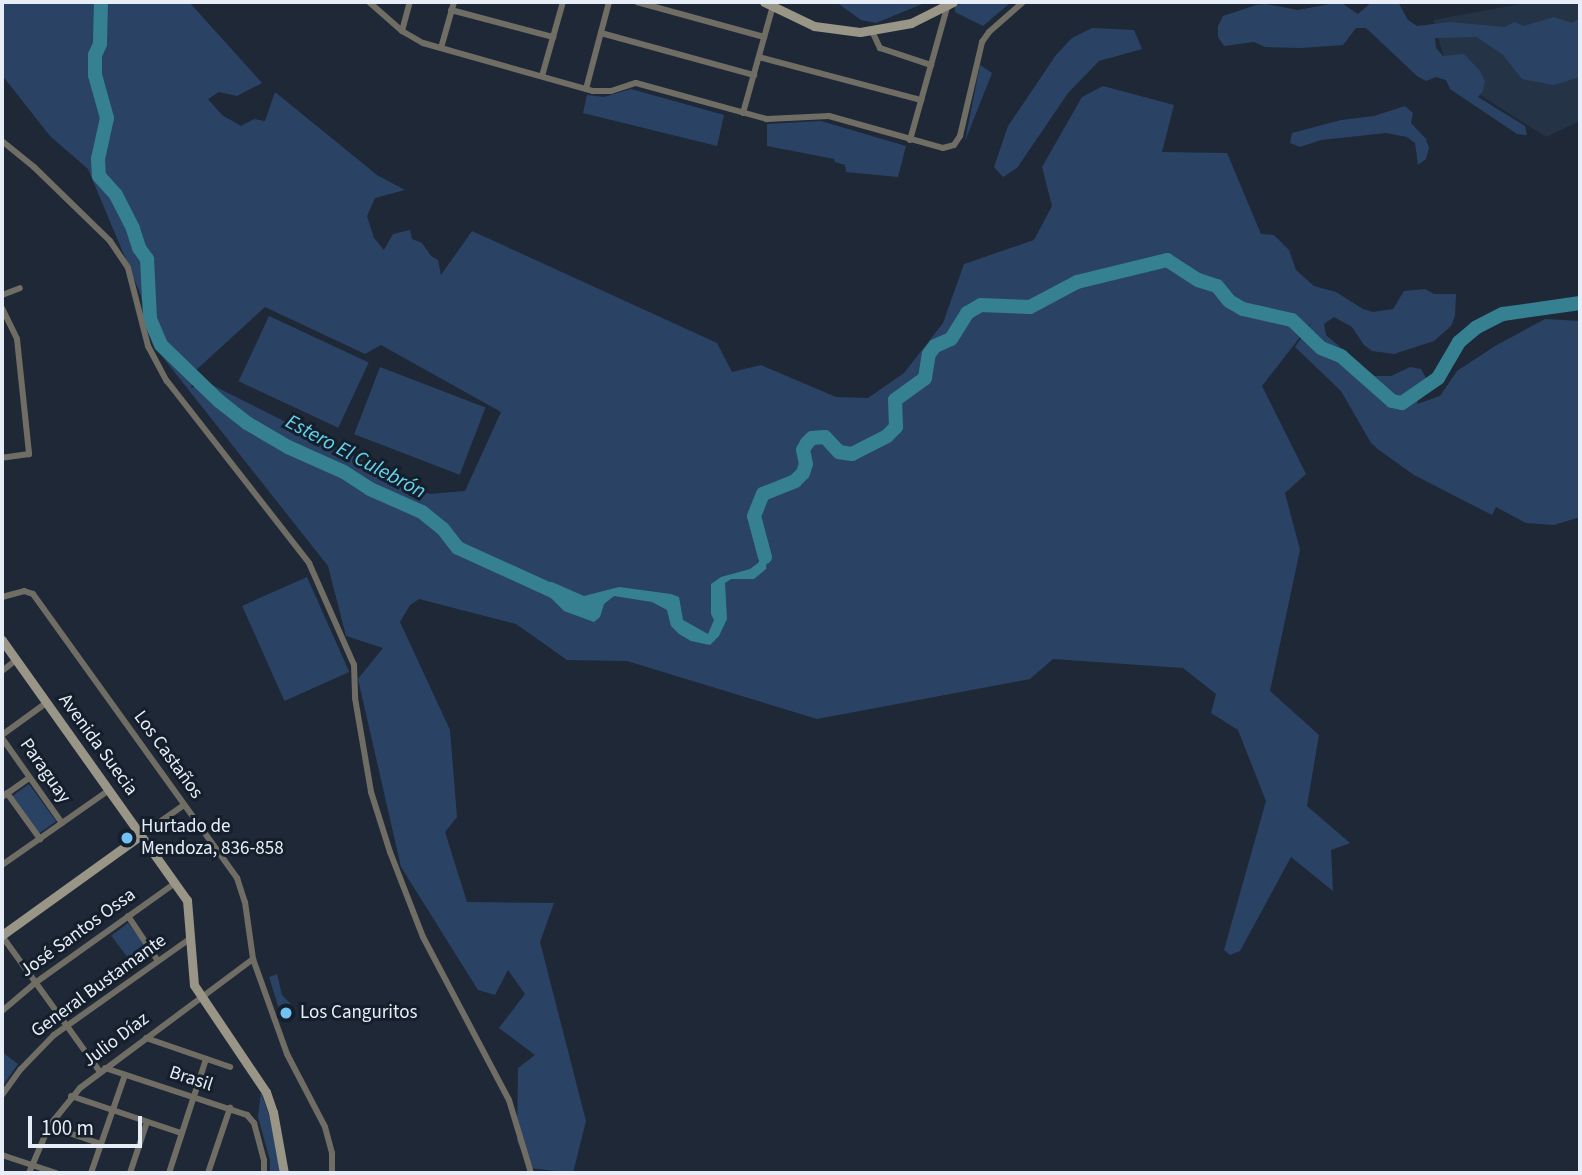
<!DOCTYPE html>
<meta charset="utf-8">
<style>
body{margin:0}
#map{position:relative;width:1582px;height:1175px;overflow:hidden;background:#1e2836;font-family:"Source Sans 3",sans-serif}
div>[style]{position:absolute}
.built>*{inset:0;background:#253346}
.green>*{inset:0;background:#2a4365;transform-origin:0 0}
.water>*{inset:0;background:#358192}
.river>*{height:14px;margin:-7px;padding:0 7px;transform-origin:7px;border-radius:7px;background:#358192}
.street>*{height:6px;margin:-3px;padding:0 3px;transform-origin:3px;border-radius:3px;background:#706d65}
.secondary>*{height:9px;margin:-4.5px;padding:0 4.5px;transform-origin:4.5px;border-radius:4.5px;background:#999587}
.dots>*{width:19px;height:19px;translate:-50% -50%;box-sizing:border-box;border:4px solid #151f2c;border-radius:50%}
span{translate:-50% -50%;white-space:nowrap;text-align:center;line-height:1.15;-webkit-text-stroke:6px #151f2c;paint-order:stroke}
.street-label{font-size:19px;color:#e7eef7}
.poi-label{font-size:19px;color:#e7eef7}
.left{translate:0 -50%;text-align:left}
.water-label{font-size:21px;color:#64d4ee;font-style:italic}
.frame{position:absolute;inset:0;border:4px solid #e7eef7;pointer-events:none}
.scale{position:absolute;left:28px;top:1116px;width:114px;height:32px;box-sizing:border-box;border:4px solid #e7eef7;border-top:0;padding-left:9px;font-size:21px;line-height:24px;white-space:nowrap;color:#e7eef7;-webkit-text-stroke:5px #151f2c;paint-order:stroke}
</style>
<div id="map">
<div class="built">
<div style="clip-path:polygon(1532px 2px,1580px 2px,1580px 121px,1546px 137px,1449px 75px,1433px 20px)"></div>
</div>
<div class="green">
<div style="clip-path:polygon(evenodd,2px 2px,189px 2px,262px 83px,237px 96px,219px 92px,208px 99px,222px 115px,241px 126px,254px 119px,265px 121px,275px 92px,377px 175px,405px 190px,375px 198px,367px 216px,374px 238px,384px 250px,393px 234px,410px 230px,412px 239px,422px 243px,431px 256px,438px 260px,441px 275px,472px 231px,717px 343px,732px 372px,761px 365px,836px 397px,868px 398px,904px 373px,943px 323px,964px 264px,1034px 240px,1052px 206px,1042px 167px,1082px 97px,1103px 86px,1174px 105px,1162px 152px,1227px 153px,1261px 234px,1274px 235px,1289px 250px,1296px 270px,1314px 286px,1336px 292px,1363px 309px,1373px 312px,1393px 309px,1404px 291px,1425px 289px,1434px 294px,1456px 294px,1455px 316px,1451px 326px,1434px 341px,1394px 354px,1372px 351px,1364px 345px,1352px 327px,1334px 317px,1324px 324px,1326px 335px,1374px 376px,1391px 376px,1410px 367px,1421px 369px,1426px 378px,1417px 404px,1440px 396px,1457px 371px,1495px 346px,1545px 319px,1580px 321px,1580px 517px,1554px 525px,1526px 523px,1496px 507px,1492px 515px,1414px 475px,1379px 450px,1371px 443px,1341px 391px,1295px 347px,1314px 319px,1262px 386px,1306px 474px,1285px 493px,1300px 550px,1270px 691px,1319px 735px,1307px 806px,1350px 843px,1331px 850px,1333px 891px,1291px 857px,1240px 951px,1230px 955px,1224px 950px,1266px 801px,1238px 730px,1211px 713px,1216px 694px,1183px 668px,1053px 659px,1030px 679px,817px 719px,627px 661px,567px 660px,516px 624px,419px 599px,410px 605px,400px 622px,450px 730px,457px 817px,445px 832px,467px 902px,554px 903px,540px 942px,586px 1121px,573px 1173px,529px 1168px,517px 1141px,518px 1068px,535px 1055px,499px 1028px,525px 994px,508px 970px,495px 995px,478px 990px,401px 867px,358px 679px,383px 648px,346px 636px,328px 566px,153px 345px,140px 293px,88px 169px,50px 136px,2px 75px,2px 2px,265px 307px,365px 354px,381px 345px,501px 412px,465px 491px,429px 494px,206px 382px,191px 388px,195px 371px,265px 307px)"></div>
<div style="clip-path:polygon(836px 2px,927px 2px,876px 23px,861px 20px)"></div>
<div style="clip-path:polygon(967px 2px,1010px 2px,1010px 3px,983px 26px,955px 12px,955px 6px)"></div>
<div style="clip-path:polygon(1340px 2px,1358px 14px,1372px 2px,1398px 2px,1408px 20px,1417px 26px,1450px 22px,1505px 27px,1514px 22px,1524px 26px,1554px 17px,1572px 23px,1580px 18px,1580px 77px,1554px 85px,1522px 79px,1503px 55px,1477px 37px,1435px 38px,1436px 48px,1443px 56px,1464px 54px,1480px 71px,1485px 81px,1483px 91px,1478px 97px,1525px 126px,1527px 135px,1517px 134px,1450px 89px,1446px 80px,1436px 77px,1426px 81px,1417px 76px,1366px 28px,1356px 28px,1343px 45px,1301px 48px,1265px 47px,1254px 42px,1224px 46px,1218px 37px,1218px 26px,1223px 16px,1256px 5px,1266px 4px,1298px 10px)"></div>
<div style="clip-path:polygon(1092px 28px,1134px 30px,1142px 49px,1099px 61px,1068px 93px,1017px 168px,1003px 177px,994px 167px,1008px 126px,1056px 55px,1072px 38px)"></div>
<div style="clip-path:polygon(980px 65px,992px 73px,965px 141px)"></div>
<div style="clip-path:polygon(631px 89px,724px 115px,717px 146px,583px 113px,587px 95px,604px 97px)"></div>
<div style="clip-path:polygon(1405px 106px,1413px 113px,1411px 123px,1426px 139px,1429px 148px,1426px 159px,1418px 165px,1415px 143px,1407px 137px,1386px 133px,1321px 140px,1300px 147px,1290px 143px,1292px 133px,1341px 120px,1374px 116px)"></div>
<div style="clip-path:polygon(821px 121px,906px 146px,898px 177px,846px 172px,845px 165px,835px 162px,834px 159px,767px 146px,767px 124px)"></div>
<div style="left:269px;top:316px;width:110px;height:72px;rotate:25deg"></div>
<div style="left:380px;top:367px;width:113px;height:72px;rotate:21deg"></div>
<div style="left:307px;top:577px;width:104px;height:71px;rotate:66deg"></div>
<div style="left:29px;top:784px;width:46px;height:21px;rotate:54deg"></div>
<div style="left:128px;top:923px;width:35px;height:21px;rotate:53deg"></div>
<div style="clip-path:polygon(277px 974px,282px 995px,291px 1004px,279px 1009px,269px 977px)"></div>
<div style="clip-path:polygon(2px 1052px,18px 1064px,2px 1087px)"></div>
<div style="clip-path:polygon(261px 1092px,271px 1121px,280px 1173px,270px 1173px,270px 1160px,258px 1117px)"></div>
</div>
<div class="water">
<div style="clip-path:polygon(763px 540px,766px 541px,768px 547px,766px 569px,754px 579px,731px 579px,725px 583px,727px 619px,719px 636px,710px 645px,691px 641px,679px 634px,671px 626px,667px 610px,652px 602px,614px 596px,604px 604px,600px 617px,594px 622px,564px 611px,541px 588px,544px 582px,552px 582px,584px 596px,619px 587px,671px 594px,679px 597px,683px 620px,708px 634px,714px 620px,711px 614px,711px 584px,721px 577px,750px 569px,758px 563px,763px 555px,760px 543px)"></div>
</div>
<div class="river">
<div style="left:101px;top:2px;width:42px;rotate:91.4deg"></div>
<div style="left:100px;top:44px;width:12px;rotate:114deg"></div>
<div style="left:95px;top:55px;width:20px;rotate:90deg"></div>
<div style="left:95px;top:75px;width:45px;rotate:74.4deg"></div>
<div style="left:107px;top:118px;width:42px;rotate:102.4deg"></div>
<div style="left:98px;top:159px;width:17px;rotate:87deg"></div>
<div style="left:99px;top:176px;width:25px;rotate:48deg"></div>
<div style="left:116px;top:195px;width:38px;rotate:63deg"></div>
<div style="left:133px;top:229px;width:20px;rotate:72deg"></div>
<div style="left:139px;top:248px;width:14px;rotate:54deg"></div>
<div style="left:147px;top:259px;width:60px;rotate:87.1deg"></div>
<div style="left:150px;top:319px;width:28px;rotate:67deg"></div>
<div style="left:161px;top:345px;width:81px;rotate:44deg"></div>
<div style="left:219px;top:401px;width:36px;rotate:38deg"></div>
<div style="left:247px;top:423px;width:48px;rotate:30.3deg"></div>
<div style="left:288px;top:447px;width:61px;rotate:24.1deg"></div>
<div style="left:344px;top:472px;width:31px;rotate:33deg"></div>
<div style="left:370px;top:489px;width:57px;rotate:23.9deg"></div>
<div style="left:422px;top:512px;width:27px;rotate:39deg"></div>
<div style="left:443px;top:529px;width:24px;rotate:52deg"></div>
<div style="left:458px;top:548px;width:109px;rotate:24.4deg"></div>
<div style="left:765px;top:557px;width:42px;rotate:-105deg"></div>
<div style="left:754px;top:516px;width:24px;rotate:-68deg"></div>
<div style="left:763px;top:494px;width:35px;rotate:-22deg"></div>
<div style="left:795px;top:481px;width:11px;rotate:-45deg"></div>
<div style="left:803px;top:473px;width:9px;rotate:-72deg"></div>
<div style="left:806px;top:464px;width:14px;rotate:-102deg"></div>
<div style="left:803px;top:450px;width:8px;rotate:-60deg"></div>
<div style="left:807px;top:443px;width:7px;rotate:-45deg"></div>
<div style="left:812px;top:438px;width:13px;rotate:-4deg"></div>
<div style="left:825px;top:437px;width:21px;rotate:47deg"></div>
<div style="left:839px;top:452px;width:13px;rotate:9deg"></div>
<div style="left:852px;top:454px;width:39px;rotate:-27deg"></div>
<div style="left:887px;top:436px;width:13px;rotate:-45deg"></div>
<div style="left:896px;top:427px;width:27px;rotate:-92deg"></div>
<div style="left:895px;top:400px;width:37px;rotate:-36deg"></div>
<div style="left:925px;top:378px;width:24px;rotate:-81deg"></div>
<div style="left:929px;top:354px;width:10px;rotate:-53deg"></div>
<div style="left:935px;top:346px;width:17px;rotate:-24deg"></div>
<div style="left:951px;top:339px;width:31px;rotate:-58deg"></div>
<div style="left:967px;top:313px;width:16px;rotate:-30deg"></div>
<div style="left:981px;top:305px;width:49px;rotate:2.3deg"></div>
<div style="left:1030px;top:307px;width:53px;rotate:-28deg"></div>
<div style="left:1077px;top:282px;width:93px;rotate:-13.7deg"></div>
<div style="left:1167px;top:260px;width:37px;rotate:33deg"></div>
<div style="left:1198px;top:280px;width:20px;rotate:18deg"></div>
<div style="left:1217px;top:286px;width:19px;rotate:51deg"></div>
<div style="left:1229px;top:301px;width:16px;rotate:30deg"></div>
<div style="left:1243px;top:309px;width:50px;rotate:12.7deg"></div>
<div style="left:1292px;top:320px;width:40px;rotate:44deg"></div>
<div style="left:1321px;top:348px;width:22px;rotate:22deg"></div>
<div style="left:1341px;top:356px;width:68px;rotate:41.4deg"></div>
<div style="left:1392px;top:401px;width:10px;rotate:11deg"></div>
<div style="left:1402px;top:403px;width:44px;rotate:-34.8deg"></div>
<div style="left:1438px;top:378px;width:42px;rotate:-59.7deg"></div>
<div style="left:1459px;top:342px;width:23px;rotate:-40deg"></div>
<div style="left:1477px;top:327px;width:29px;rotate:-27deg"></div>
<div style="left:1503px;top:314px;width:78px;rotate:-8.1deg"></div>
</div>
<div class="street">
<div style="left:369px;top:2px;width:44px;rotate:41.3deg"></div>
<div style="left:402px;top:31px;width:24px;rotate:30deg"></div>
<div style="left:423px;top:43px;width:177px;rotate:15.8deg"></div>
<div style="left:593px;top:91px;width:18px"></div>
<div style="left:611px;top:91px;width:26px;rotate:-18deg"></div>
<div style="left:636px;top:83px;width:136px;rotate:15.4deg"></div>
<div style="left:767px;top:119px;width:62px;rotate:-2.8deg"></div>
<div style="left:829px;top:116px;width:118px;rotate:15.7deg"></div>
<div style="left:943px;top:148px;width:11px;rotate:-15deg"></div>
<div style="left:954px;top:145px;width:11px;rotate:-56deg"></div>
<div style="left:960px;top:136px;width:97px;rotate:-76.8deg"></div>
<div style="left:982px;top:42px;width:12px;rotate:-55deg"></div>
<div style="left:989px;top:32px;width:45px;rotate:-41.4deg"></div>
<div style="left:637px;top:2px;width:132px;rotate:15.4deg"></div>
<div style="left:451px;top:10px;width:106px;rotate:14.8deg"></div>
<div style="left:402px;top:31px;width:30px;rotate:-75deg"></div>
<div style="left:872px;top:31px;width:19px;rotate:65deg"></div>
<div style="left:880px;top:48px;width:54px;rotate:18.4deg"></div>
<div style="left:601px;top:33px;width:159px;rotate:15.4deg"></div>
<div style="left:441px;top:48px;width:48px;rotate:-74.2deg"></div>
<div style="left:759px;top:57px;width:168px;rotate:14.9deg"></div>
<div style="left:542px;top:76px;width:77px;rotate:-74.2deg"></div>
<div style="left:586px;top:89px;width:90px;rotate:-75.2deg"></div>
<div style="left:743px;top:113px;width:115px;rotate:-74.4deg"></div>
<div style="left:910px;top:140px;width:141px;rotate:-74.4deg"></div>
<div style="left:2px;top:141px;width:41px;rotate:39.1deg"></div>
<div style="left:34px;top:167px;width:106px;rotate:44.2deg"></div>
<div style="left:110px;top:241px;width:32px;rotate:56deg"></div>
<div style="left:128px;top:268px;width:81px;rotate:75.6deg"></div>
<div style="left:148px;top:346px;width:40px;rotate:62deg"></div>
<div style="left:167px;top:381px;width:231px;rotate:52deg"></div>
<div style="left:309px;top:563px;width:111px;rotate:66.2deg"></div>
<div style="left:354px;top:665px;width:33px;rotate:88deg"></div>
<div style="left:355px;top:698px;width:95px;rotate:80.3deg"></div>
<div style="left:371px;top:792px;width:63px;rotate:72.4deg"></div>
<div style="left:390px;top:852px;width:91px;rotate:68.8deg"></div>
<div style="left:423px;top:937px;width:184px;rotate:62.2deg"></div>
<div style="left:509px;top:1100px;width:76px;rotate:73.2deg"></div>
<div style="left:2px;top:295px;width:19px;rotate:-21deg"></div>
<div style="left:2px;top:308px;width:34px;rotate:64deg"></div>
<div style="left:17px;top:339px;width:116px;rotate:84deg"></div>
<div style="left:29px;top:454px;width:27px;rotate:172deg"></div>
<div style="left:2px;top:597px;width:23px;rotate:-15deg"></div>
<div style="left:24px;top:591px;width:9px;rotate:18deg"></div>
<div style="left:33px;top:594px;width:350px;rotate:54.3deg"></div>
<div style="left:237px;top:878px;width:25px;rotate:72deg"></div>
<div style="left:245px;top:902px;width:58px;rotate:82deg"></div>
<div style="left:253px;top:959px;width:101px;rotate:70.3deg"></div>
<div style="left:287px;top:1054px;width:82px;rotate:62.5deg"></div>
<div style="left:325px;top:1127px;width:27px;rotate:75deg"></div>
<div style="left:332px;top:1153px;width:20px;rotate:90deg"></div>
<div style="left:2px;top:671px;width:18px;rotate:-38deg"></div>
<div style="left:2px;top:735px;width:54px;rotate:-36deg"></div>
<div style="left:2px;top:738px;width:104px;rotate:54.8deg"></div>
<div style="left:7px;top:793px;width:57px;rotate:54.3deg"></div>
<div style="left:2px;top:797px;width:33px;rotate:-35deg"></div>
<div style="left:141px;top:835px;width:52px;rotate:-34.9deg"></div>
<div style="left:2px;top:865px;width:131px;rotate:-35deg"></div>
<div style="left:128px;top:916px;width:54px;rotate:56.3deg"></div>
<div style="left:2px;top:936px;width:168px;rotate:54.2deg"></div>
<div style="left:2px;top:1011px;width:43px;rotate:-40.3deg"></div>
<div style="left:35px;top:983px;width:172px;rotate:-35.5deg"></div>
<div style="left:146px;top:1038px;width:89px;rotate:19deg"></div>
<div style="left:105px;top:1068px;width:150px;rotate:18.3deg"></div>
<div style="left:247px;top:1115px;width:11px;rotate:49deg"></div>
<div style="left:254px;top:1123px;width:38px;rotate:75deg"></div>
<div style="left:264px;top:1160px;width:13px;rotate:90deg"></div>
<div style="left:2px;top:1095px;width:32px;rotate:-54deg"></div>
<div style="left:21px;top:1069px;width:47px;rotate:-45.9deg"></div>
<div style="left:54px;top:1035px;width:168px;rotate:-35.3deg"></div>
<div style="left:71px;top:1096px;width:116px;rotate:18.6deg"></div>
<div style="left:49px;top:1126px;width:55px;rotate:19.1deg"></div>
<div style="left:2px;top:1155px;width:57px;rotate:18.4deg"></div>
<div style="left:29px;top:1173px;width:51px;rotate:-66.9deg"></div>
<div style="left:49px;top:1126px;width:49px;rotate:-50.8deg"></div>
<div style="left:80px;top:1088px;width:216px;rotate:-36.7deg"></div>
<div style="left:91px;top:1173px;width:104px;rotate:-70.9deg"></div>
<div style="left:130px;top:1173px;width:54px;rotate:-71.6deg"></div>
<div style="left:169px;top:1173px;width:120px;rotate:-72deg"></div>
<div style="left:208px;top:1173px;width:69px;rotate:-71.3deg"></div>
</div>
<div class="secondary">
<div style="left:764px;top:2px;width:55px;rotate:25.6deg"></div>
<div style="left:814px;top:26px;width:46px;rotate:7.4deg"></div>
<div style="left:860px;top:32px;width:52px;rotate:-10deg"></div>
<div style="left:911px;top:23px;width:47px;rotate:-26.6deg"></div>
<div style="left:2px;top:640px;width:319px;rotate:54.6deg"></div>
<div style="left:187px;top:900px;width:85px;rotate:85.3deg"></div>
<div style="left:194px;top:985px;width:129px;rotate:56.1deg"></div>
<div style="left:266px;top:1092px;width:21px;rotate:71deg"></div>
<div style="left:273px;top:1112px;width:62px;rotate:79.8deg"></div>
<div style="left:2px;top:935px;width:171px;rotate:-35.7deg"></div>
</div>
<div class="dots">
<div style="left:127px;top:838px;background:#72c1f5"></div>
<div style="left:286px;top:1013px;background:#72c1f5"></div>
</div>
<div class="street-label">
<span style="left:98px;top:745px;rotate:54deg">Avenida Suecia</span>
<span style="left:168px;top:755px;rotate:54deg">Los Castaños</span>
<span style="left:45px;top:771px;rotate:55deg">Paraguay</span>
<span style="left:78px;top:933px;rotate:-36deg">José Santos Ossa</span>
<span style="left:99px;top:986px;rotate:-36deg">General Bustamante</span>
<span style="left:116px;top:1040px;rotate:-37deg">Julio Díaz</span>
<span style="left:191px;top:1079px;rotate:18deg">Brasil</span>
</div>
<div class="poi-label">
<span class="left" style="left:141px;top:838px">Hurtado de<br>Mendoza, 836-858</span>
<span class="left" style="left:300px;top:1013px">Los Canguritos</span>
</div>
<div class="water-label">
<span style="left:356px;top:456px;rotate:28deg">Estero El Culebrón</span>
</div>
<div class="frame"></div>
<div class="scale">100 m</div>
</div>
